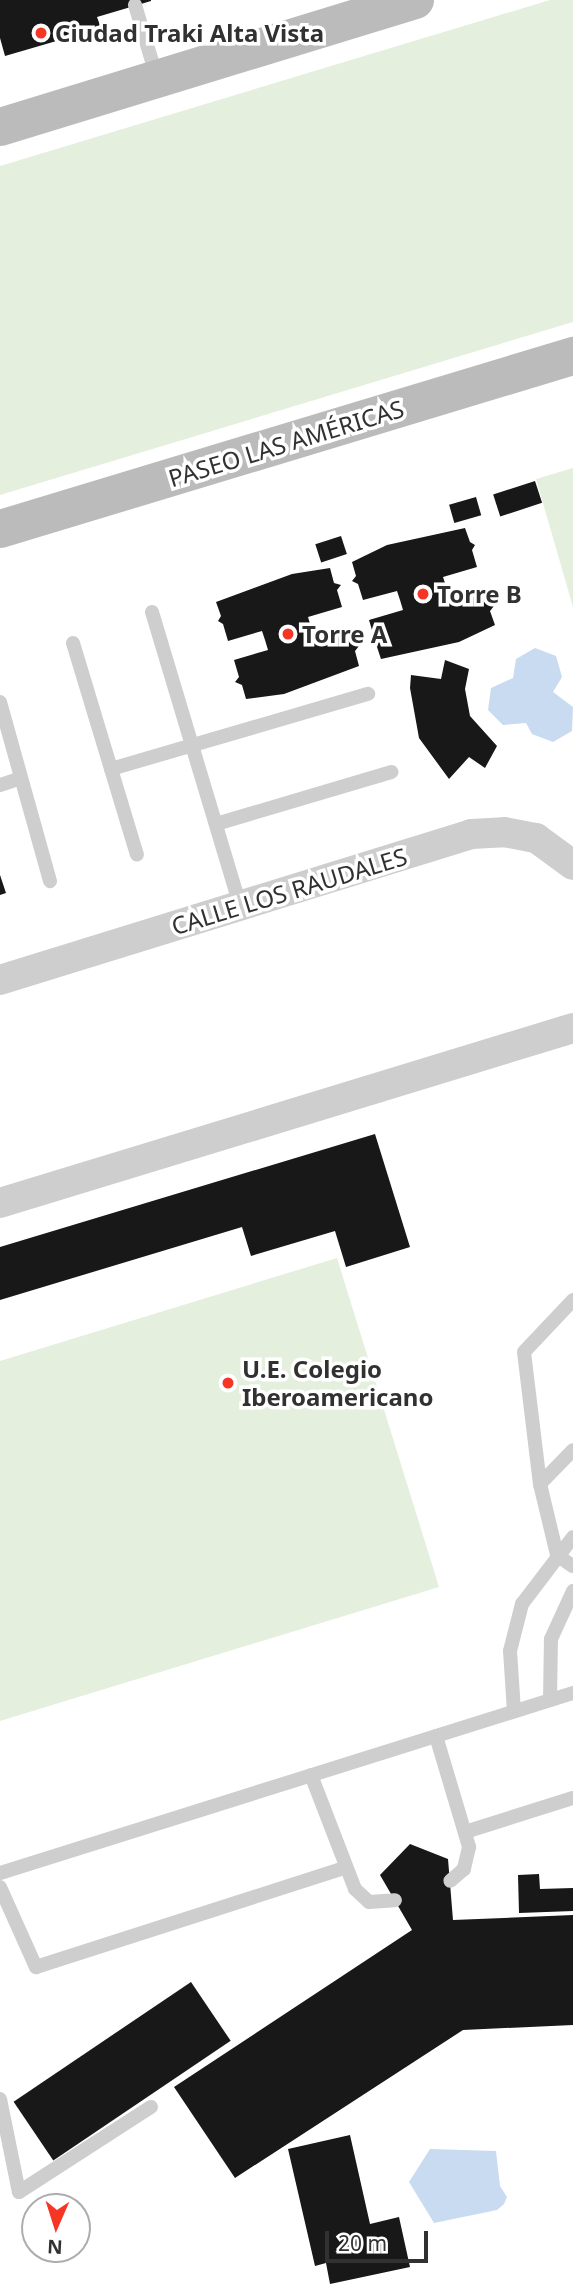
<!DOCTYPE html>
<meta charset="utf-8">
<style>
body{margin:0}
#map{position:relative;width:573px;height:2284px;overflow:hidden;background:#fff;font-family:"Noto Sans",sans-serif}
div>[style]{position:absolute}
.green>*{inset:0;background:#e4efde}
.water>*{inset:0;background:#c9dbf0}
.building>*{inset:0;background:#181818;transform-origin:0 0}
.service>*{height:14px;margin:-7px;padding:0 7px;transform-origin:7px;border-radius:7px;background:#cecece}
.minor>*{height:30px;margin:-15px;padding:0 15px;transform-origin:15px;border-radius:15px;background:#cecece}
.secondary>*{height:38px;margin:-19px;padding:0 19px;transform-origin:19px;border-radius:19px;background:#bbb}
.dots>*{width:19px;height:19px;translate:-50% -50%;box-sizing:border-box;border:4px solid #fff;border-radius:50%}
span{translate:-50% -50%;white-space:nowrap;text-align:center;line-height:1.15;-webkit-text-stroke:7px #fff;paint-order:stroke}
.poi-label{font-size:24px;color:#313131;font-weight:700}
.left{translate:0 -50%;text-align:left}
.street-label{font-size:24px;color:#313131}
.north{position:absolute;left:21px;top:2193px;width:70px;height:70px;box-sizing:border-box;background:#fff;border:2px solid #adadad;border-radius:50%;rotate:183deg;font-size:19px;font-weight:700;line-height:28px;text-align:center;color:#313131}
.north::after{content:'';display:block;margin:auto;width:24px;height:32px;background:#f63625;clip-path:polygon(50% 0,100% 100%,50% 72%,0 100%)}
.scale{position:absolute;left:325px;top:2231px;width:103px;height:32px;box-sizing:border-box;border:4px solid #313131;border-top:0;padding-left:9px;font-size:21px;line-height:24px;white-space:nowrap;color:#313131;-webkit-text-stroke:5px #fff;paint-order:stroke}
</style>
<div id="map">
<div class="green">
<div style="clip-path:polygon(550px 0,573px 0,573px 322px,0 495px,0 166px)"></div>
<div style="clip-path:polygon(573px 468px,573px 607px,536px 479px)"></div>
<div style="clip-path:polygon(337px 1258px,439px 1587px,0 1721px,0 1361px)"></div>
</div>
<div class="water">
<div style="clip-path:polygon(535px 648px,556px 656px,562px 677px,553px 692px,573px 707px,572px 731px,553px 742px,532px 734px,526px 723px,503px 725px,488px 710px,491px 688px,513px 678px,516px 659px)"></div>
<div style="clip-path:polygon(430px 2149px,496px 2151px,500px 2186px,507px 2197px,504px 2204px,497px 2210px,434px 2223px,409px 2182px)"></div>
</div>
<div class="building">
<div style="clip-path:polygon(0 0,151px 0,151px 1px,97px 17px,101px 28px,5px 56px,0 38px)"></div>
<div style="left:535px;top:481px;width:23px;height:44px;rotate:72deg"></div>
<div style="left:476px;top:497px;width:19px;height:28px;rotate:74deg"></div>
<div style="clip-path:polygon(465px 528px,470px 542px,475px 545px,472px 550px,477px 567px,443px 577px,446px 586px,449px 596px,483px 587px,488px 604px,494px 606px,490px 611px,495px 625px,459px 642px,381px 659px,376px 644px,371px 642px,374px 637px,369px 620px,403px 610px,400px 600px,397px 591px,363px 600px,358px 584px,352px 581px,356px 576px,352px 562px,387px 545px)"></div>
<div style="left:341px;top:536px;width:19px;height:27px;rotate:72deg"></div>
<div style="clip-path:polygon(330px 568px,334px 583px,341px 585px,337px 590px,342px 607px,308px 617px,314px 637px,348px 627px,353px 643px,359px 646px,355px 651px,359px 666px,284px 694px,246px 699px,242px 685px,235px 682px,239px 677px,234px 660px,268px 650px,265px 640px,262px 631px,228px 641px,223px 624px,218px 621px,221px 616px,216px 602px,292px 574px)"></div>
<div style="clip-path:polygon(445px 660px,469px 669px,465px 689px,470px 716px,497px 746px,485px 768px,469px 757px,449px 779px,419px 738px,410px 688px,411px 675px,441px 679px)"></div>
<div style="clip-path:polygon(0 875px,6px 893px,0 895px)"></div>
<div style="clip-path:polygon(375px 1134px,410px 1247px,346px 1267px,335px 1231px,251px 1256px,242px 1227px,0 1300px,0 1247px)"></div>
<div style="clip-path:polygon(410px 1844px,448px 1859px,453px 1920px,573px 1915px,573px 2025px,463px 2030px,235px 2178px,174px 2087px,412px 1930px,380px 1875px)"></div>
<div style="clip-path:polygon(539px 1874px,540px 1889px,573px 1888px,573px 1911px,519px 1913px,518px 1875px)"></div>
<div style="left:191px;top:1982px;width:71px;height:214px;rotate:56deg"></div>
<div style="clip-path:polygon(350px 2135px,370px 2224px,399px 2217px,410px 2267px,330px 2284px,326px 2263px,315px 2266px,288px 2149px)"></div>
</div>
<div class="service">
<div style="left:135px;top:5px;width:76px;rotate:73.2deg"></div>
<div style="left:152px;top:612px;width:307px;rotate:73.3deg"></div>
<div style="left:73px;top:643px;width:221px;rotate:73.2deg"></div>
<div style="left:0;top:702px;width:186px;rotate:74.4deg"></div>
<div style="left:111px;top:769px;width:268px;rotate:-16.3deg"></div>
<div style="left:0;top:785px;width:22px;rotate:-18deg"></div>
<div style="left:216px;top:824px;width:183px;rotate:-16.5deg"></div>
<div style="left:573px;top:1300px;width:71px;rotate:133.3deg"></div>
<div style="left:524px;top:1352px;width:133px;rotate:83.1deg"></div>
<div style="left:540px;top:1484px;width:73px;rotate:76.5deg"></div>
<div style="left:557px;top:1555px;width:19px;rotate:35deg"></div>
<div style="left:540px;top:1484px;width:47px;rotate:-45.9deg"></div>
<div style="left:550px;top:1700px;width:61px;rotate:-89.1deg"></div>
<div style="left:551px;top:1639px;width:53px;rotate:-65.4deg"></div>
<div style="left:514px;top:1711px;width:60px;rotate:-93.8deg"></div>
<div style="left:510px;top:1651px;width:49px;rotate:-75.7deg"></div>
<div style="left:522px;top:1604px;width:84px;rotate:-52.7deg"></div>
<div style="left:436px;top:1736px;width:116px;rotate:73.4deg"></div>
<div style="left:469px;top:1847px;width:23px;rotate:103deg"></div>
<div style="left:464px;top:1869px;width:18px;rotate:139deg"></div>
<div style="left:311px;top:1775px;width:122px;rotate:68.9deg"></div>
<div style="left:355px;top:1889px;width:19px;rotate:43deg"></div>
<div style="left:369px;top:1902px;width:26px;rotate:-4deg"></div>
<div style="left:465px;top:1832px;width:113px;rotate:-17.5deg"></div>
<div style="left:0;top:1873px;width:601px;rotate:-17.44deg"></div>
<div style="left:0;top:1887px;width:88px;rotate:65.8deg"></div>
<div style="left:36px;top:1967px;width:324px;rotate:-17.8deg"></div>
<div style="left:0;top:2099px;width:95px;rotate:78.5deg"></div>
<div style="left:19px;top:2192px;width:157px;rotate:-32.8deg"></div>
</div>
<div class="minor">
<div style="left:0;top:980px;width:493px;rotate:-17.2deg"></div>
<div style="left:471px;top:834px;width:33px;rotate:-3deg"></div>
<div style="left:504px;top:832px;width:33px;rotate:11deg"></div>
<div style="left:536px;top:838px;width:46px;rotate:36.1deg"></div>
<div style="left:0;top:1203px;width:599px;rotate:-16.98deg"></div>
</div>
<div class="secondary">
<div style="left:0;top:127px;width:434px;rotate:-17deg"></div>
<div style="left:0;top:529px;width:599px;rotate:-16.8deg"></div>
</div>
<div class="dots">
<div style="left:41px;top:33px;background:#f63625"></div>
<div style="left:423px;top:594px;background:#f63625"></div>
<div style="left:288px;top:634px;background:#f63625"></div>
<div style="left:228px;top:1383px;background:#f63625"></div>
</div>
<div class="poi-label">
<span class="left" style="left:55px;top:33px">Ciudad Traki Alta Vista</span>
<span class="left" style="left:437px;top:594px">Torre B</span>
<span class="left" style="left:302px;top:634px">Torre A</span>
<span class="left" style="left:242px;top:1383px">U.E. Colegio<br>Iberoamericano</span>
</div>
<div class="street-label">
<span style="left:286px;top:443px;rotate:-17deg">PASEO LAS AMÉRICAS</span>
<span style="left:289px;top:891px;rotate:-17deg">CALLE LOS RAUDALES</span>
</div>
<div class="north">N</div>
<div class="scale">20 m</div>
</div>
